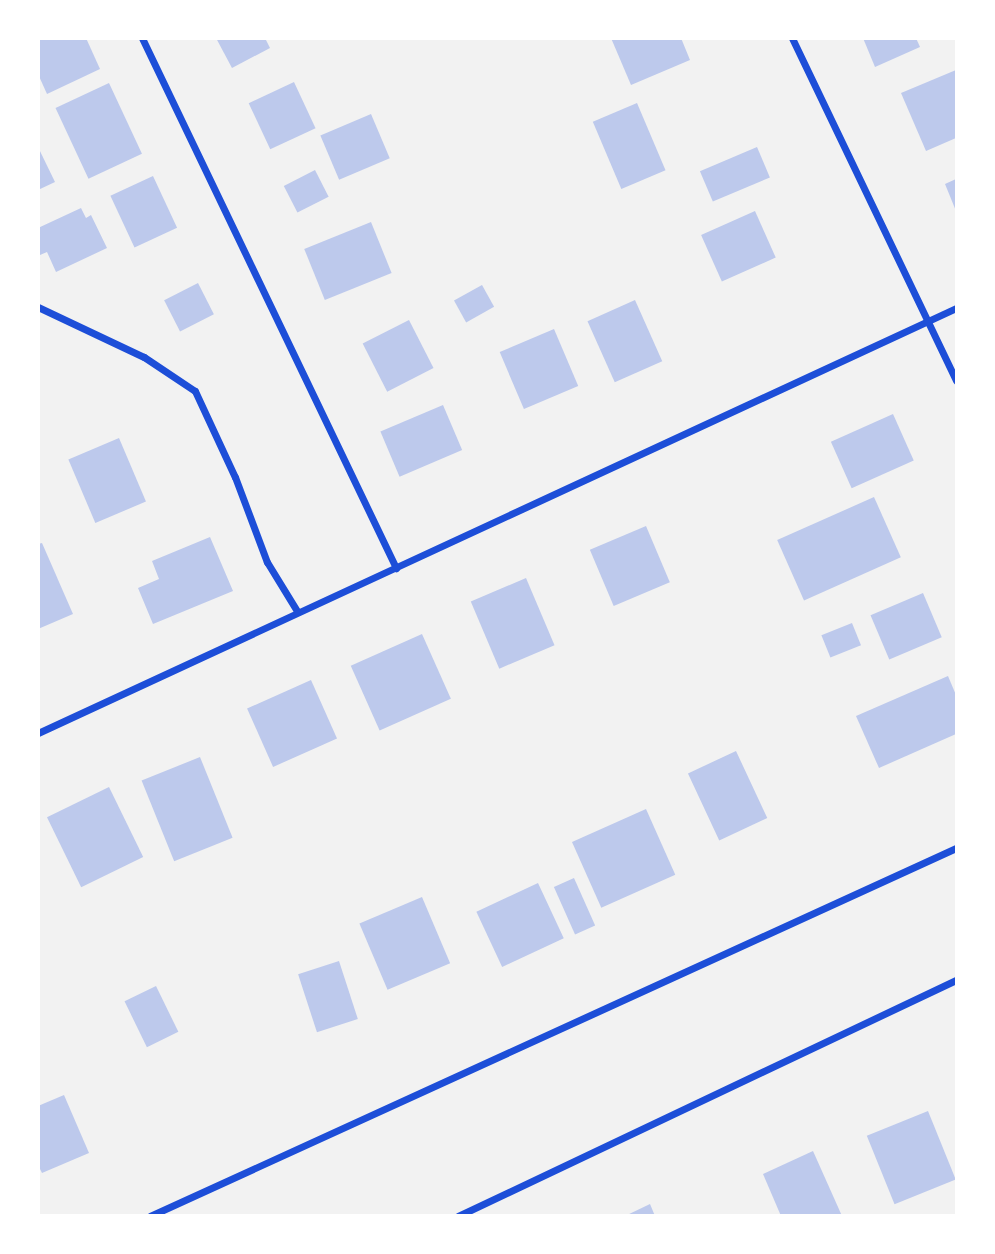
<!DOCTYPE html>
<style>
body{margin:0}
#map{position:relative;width:995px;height:1254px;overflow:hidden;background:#f2f2f2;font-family:Manrope,sans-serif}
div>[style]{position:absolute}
.building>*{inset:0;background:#bdc9ec;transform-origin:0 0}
.minor>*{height:7px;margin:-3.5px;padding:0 3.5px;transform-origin:3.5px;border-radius:3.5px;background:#1d4ed8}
span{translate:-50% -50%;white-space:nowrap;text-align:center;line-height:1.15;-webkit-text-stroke:5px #fff;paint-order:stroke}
.frame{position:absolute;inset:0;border:40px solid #fff;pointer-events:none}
</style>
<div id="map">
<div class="building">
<div style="clip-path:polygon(38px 38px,86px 38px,100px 69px,47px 94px,38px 74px)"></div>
<div style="clip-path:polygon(216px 38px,265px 38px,270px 48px,232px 68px)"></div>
<div style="clip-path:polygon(611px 38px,681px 38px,690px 60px,631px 85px)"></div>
<div style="clip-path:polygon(863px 38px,916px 38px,920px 47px,875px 67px)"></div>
<div style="clip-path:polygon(956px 70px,956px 138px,926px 151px,901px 93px)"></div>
<div style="left:294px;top:82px;width:51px;height:50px;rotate:65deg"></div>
<div style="left:109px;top:83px;width:78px;height:59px;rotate:65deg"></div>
<div style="left:637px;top:103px;width:73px;height:48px;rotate:67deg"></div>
<div style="left:371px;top:114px;width:48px;height:55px;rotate:67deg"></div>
<div style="clip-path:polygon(38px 147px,55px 182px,38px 190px)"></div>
<div style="left:757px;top:147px;width:33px;height:62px;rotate:67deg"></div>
<div style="left:315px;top:170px;width:30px;height:35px;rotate:63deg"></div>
<div style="left:153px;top:176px;width:57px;height:47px;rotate:65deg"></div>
<div style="clip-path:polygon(956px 179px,956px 211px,945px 184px)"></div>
<div style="clip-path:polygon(81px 208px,86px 218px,91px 215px,107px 248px,56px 272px,47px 252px,40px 255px,38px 251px,38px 228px)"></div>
<div style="left:755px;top:211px;width:51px;height:59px;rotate:66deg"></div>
<div style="left:371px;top:222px;width:55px;height:72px;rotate:68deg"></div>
<div style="left:198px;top:283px;width:35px;height:38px;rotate:63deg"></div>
<div style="left:482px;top:285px;width:25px;height:32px;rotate:61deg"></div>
<div style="left:635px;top:300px;width:67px;height:52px;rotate:66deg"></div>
<div style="left:409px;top:320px;width:54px;height:52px;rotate:63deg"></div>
<div style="left:554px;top:329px;width:62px;height:59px;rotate:67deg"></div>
<div style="left:443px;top:405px;width:49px;height:68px;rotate:67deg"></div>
<div style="left:893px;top:414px;width:51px;height:68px;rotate:66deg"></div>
<div style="left:119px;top:438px;width:69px;height:55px;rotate:67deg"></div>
<div style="left:874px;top:497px;width:66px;height:106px;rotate:66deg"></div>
<div style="left:646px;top:526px;width:61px;height:61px;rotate:67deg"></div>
<div style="clip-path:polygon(210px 537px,233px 591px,153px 624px,138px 588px,159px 579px,152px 561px)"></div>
<div style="clip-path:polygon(42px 543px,73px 614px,38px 629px,38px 544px)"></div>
<div style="left:526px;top:578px;width:73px;height:60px;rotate:67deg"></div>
<div style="left:923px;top:593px;width:48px;height:57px;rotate:67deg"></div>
<div style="left:852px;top:623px;width:24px;height:33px;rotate:68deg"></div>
<div style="left:422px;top:634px;width:71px;height:78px;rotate:66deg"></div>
<div style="clip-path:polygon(948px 676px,956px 695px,956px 734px,879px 768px,856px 716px)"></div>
<div style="left:311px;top:680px;width:64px;height:70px;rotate:66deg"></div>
<div style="left:736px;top:751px;width:74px;height:53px;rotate:65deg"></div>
<div style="left:200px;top:757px;width:87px;height:63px;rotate:68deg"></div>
<div style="left:109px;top:787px;width:78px;height:69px;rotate:64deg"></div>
<div style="left:646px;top:809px;width:72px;height:81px;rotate:66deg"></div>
<div style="left:574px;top:878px;width:52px;height:22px;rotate:66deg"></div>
<div style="left:538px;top:883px;width:61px;height:68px;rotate:65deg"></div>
<div style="left:422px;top:897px;width:72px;height:68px;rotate:67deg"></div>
<div style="left:339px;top:961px;width:61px;height:43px;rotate:72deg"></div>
<div style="left:156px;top:986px;width:51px;height:35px;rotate:64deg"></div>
<div style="clip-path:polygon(64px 1095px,89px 1153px,42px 1173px,38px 1165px,38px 1106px)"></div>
<div style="left:928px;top:1111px;width:74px;height:66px;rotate:68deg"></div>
<div style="clip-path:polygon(813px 1151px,842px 1216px,781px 1216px,763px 1174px)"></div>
<div style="clip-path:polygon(650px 1204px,655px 1216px,625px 1216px)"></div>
</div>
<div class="minor">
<div style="left:142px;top:38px;width:588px;rotate:64.39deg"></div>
<div style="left:792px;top:38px;width:380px;rotate:64.4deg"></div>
<div style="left:38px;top:307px;width:117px;rotate:25.3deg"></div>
<div style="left:144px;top:357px;width:61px;rotate:33.7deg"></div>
<div style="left:195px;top:391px;width:95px;rotate:65.1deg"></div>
<div style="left:235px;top:477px;width:91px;rotate:69.4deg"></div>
<div style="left:267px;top:562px;width:57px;rotate:58.5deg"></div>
<div style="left:38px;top:733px;width:1012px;rotate:-24.84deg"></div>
<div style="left:150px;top:1216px;width:886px;rotate:-24.54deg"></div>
<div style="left:458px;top:1216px;width:551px;rotate:-25.36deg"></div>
</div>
<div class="frame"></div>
</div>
